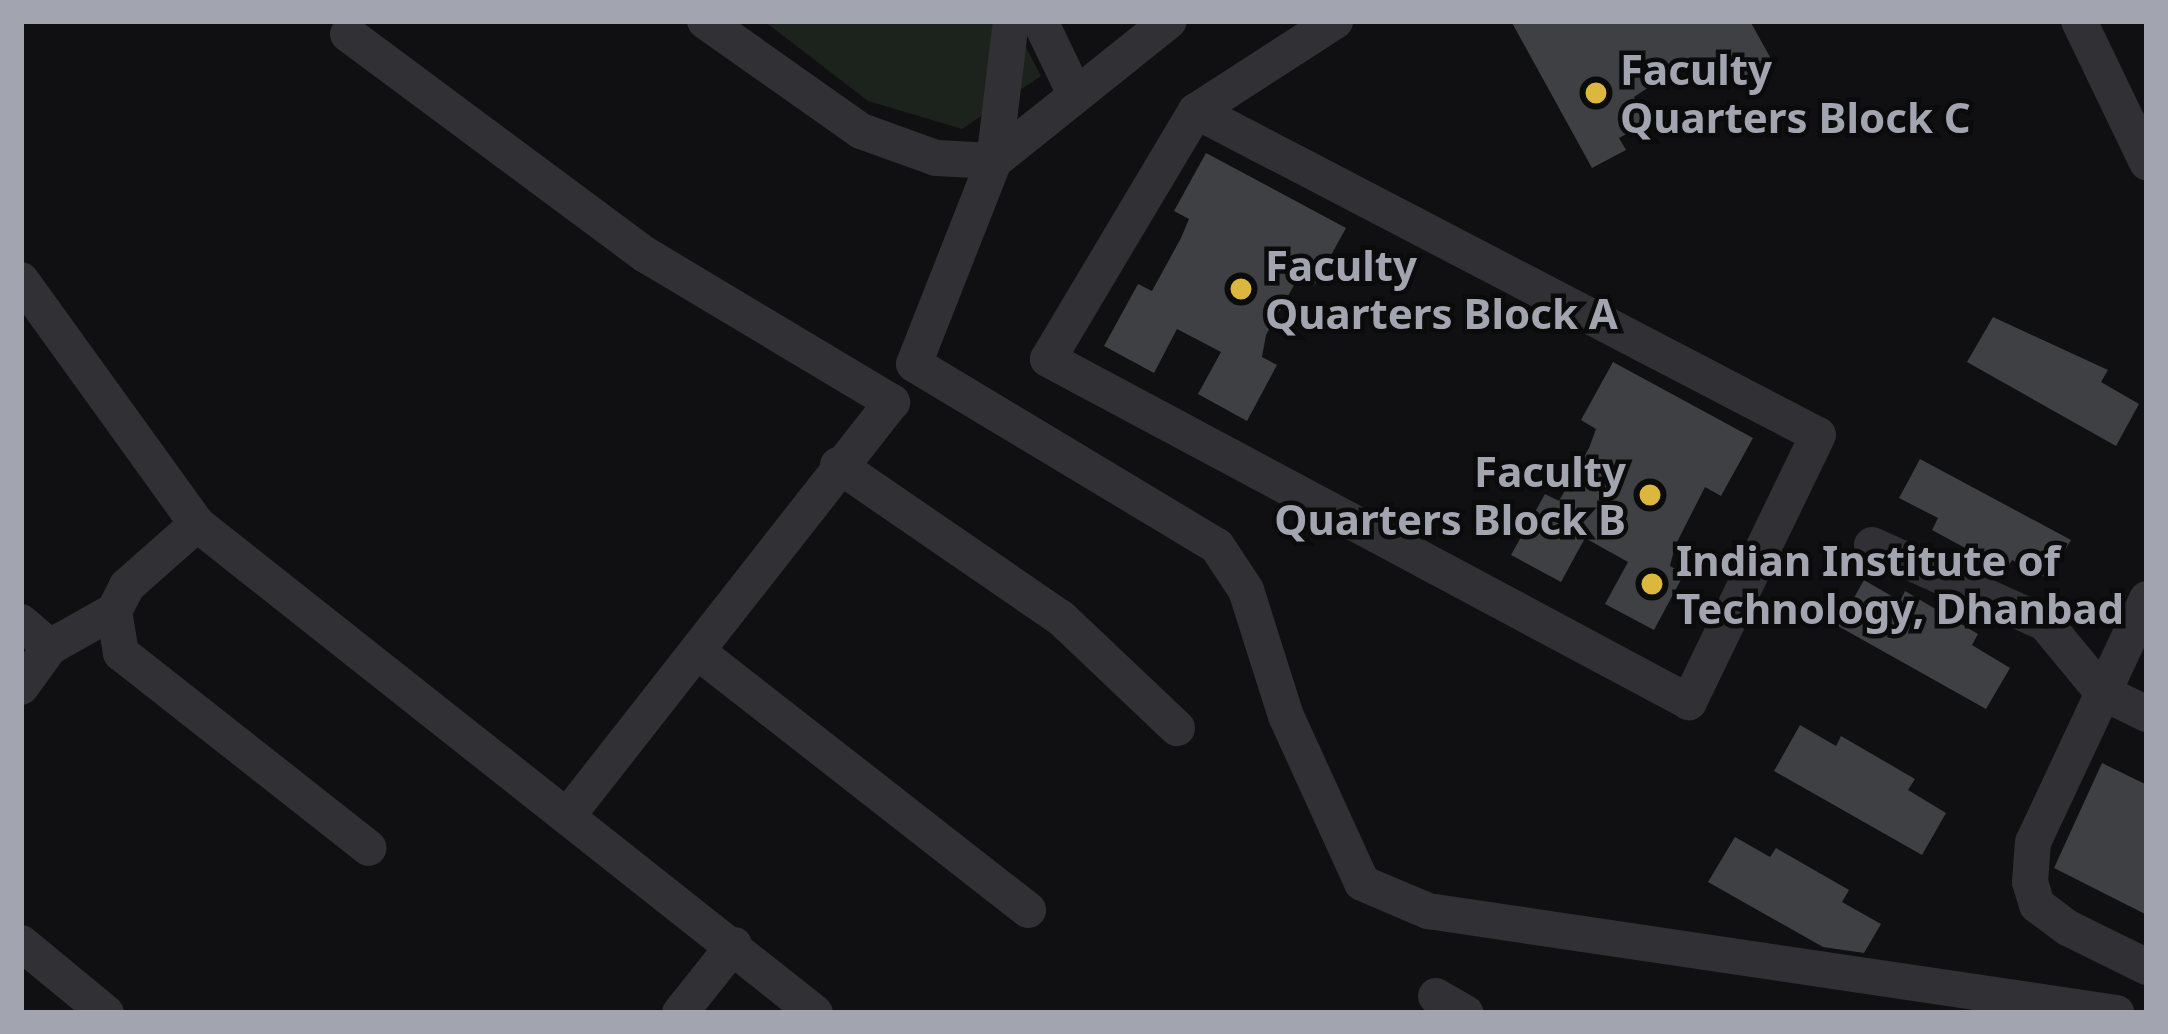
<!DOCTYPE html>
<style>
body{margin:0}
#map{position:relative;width:2168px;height:1034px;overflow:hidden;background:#100f11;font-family:"Noto Sans",sans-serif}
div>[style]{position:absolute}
.green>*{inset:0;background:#1c231d}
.building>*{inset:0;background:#3f4043}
.street>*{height:36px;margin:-18px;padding:0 18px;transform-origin:18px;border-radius:18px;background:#313135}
.dots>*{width:33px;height:33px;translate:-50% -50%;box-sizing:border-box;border:6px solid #0b0b0b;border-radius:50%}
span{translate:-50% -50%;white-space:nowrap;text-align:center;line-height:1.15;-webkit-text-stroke:9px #0b0b0b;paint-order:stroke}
.poi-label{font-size:42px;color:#a2a5b0;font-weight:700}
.left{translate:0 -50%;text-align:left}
.right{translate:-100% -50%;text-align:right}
.frame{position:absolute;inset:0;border:24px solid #a2a5b0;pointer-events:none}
</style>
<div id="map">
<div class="green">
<div style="clip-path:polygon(764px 21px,1012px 21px,1041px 76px,962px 129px,868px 101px)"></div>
</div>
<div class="building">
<div style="clip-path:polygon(1511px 21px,1750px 21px,1775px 66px,1744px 83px,1736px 69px,1704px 86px,1692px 65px,1646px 89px,1634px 97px,1648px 122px,1619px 138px,1626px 150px,1592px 168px)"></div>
<div style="clip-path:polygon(1206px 153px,1346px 228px,1314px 286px,1298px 278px,1266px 335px,1262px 357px,1277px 365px,1247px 421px,1198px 394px,1221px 352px,1177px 329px,1154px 373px,1104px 346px,1138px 284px,1152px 291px,1181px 238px,1189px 219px,1174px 211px)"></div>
<div style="clip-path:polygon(1993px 317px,2108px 370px,2101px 382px,2139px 404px,2116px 446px,1967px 362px)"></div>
<div style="clip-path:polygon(1613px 362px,1753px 438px,1721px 496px,1705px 487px,1675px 546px,1670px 566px,1684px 574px,1654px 630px,1605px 604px,1628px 562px,1585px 538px,1561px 582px,1511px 555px,1545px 494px,1559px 501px,1589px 448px,1596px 429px,1581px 420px)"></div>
<div style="clip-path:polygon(1920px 459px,2071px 540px,2048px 579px,2012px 560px,2006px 570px,1932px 530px,1938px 518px,1899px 498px)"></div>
<div style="clip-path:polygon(1864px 580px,1900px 601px,1905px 591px,1978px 634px,1972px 645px,2010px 668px,1986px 709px,1838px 626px)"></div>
<div style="clip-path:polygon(1800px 725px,1836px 746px,1841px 736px,1915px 779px,1908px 790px,1946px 813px,1922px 855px,1774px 771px)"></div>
<div style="clip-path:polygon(2102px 763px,2147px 785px,2147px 915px,2054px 868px)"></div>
<div style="clip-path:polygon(1735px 837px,1770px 857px,1776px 848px,1849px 890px,1842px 902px,1881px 924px,1864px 953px,1823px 947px,1708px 882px)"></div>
</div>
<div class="street">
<div style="left:705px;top:21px;width:191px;rotate:35.2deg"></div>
<div style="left:861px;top:131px;width:80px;rotate:19.8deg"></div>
<div style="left:936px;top:158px;width:58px;rotate:3deg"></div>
<div style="left:994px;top:161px;width:224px;rotate:-38.7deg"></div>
<div style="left:1011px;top:21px;width:141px;rotate:96.9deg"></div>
<div style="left:994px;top:161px;width:218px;rotate:111.5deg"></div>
<div style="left:914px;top:364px;width:353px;rotate:31deg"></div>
<div style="left:1217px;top:546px;width:53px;rotate:56.6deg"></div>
<div style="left:1246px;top:590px;width:132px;rotate:72.4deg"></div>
<div style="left:1286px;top:716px;width:183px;rotate:65.5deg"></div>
<div style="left:1362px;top:883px;width:72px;rotate:23deg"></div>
<div style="left:1428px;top:911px;width:696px;rotate:8.43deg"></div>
<div style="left:1040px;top:21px;width:81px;rotate:64.4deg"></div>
<div style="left:2079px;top:21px;width:157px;rotate:64.3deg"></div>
<div style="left:348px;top:34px;width:371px;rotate:36.6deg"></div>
<div style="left:646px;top:255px;width:287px;rotate:30.9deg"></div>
<div style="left:892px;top:402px;width:525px;rotate:128.11deg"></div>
<div style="left:1196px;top:111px;width:701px;rotate:27.52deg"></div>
<div style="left:1818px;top:435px;width:297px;rotate:115.8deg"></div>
<div style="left:1689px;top:702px;width:727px;rotate:-151.85deg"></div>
<div style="left:1048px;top:359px;width:289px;rotate:-59.2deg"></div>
<div style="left:1196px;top:111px;width:166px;rotate:-32.9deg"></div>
<div style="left:21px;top:280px;width:301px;rotate:54.2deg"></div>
<div style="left:197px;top:524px;width:94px;rotate:138.5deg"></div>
<div style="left:127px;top:586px;width:28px;rotate:117deg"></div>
<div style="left:114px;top:611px;width:43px;rotate:80.5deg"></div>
<div style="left:121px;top:653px;width:315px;rotate:38.2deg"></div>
<div style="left:838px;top:465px;width:270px;rotate:34.5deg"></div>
<div style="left:1061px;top:618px;width:160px;rotate:43.5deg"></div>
<div style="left:197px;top:524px;width:788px;rotate:38.35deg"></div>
<div style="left:1872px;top:545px;width:190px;rotate:24.3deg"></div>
<div style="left:2045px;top:623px;width:89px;rotate:50.4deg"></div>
<div style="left:2102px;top:692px;width:50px;rotate:26.1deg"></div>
<div style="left:2147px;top:599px;width:268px;rotate:115.1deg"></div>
<div style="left:2033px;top:842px;width:40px;rotate:94.3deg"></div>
<div style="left:2030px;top:882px;width:24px;rotate:73deg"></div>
<div style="left:2037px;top:905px;width:39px;rotate:37deg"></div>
<div style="left:2068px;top:928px;width:88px;rotate:26.3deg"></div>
<div style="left:21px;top:622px;width:38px;rotate:41deg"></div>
<div style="left:698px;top:652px;width:419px;rotate:38deg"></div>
<div style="left:21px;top:687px;width:49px;rotate:-54.1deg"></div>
<div style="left:50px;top:647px;width:73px;rotate:-29.4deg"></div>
<div style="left:21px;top:943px;width:110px;rotate:39.5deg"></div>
<div style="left:1436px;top:996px;width:34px;rotate:30deg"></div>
<div style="left:680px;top:1013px;width:87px;rotate:-51.5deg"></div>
</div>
<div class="dots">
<div style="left:1596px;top:93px;background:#dbb73d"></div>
<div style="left:1241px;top:289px;background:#dbb73d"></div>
<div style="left:1650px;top:495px;background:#dbb73d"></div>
<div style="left:1652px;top:584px;background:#dbb73d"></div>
</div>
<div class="poi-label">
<span class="left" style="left:1620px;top:93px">Faculty<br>Quarters Block C</span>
<span class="left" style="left:1265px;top:289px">Faculty<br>Quarters Block A</span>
<span class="right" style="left:1626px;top:495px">Faculty<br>Quarters Block B</span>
<span class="left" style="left:1676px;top:584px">Indian Institute of<br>Technology, Dhanbad</span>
</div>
<div class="frame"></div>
</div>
